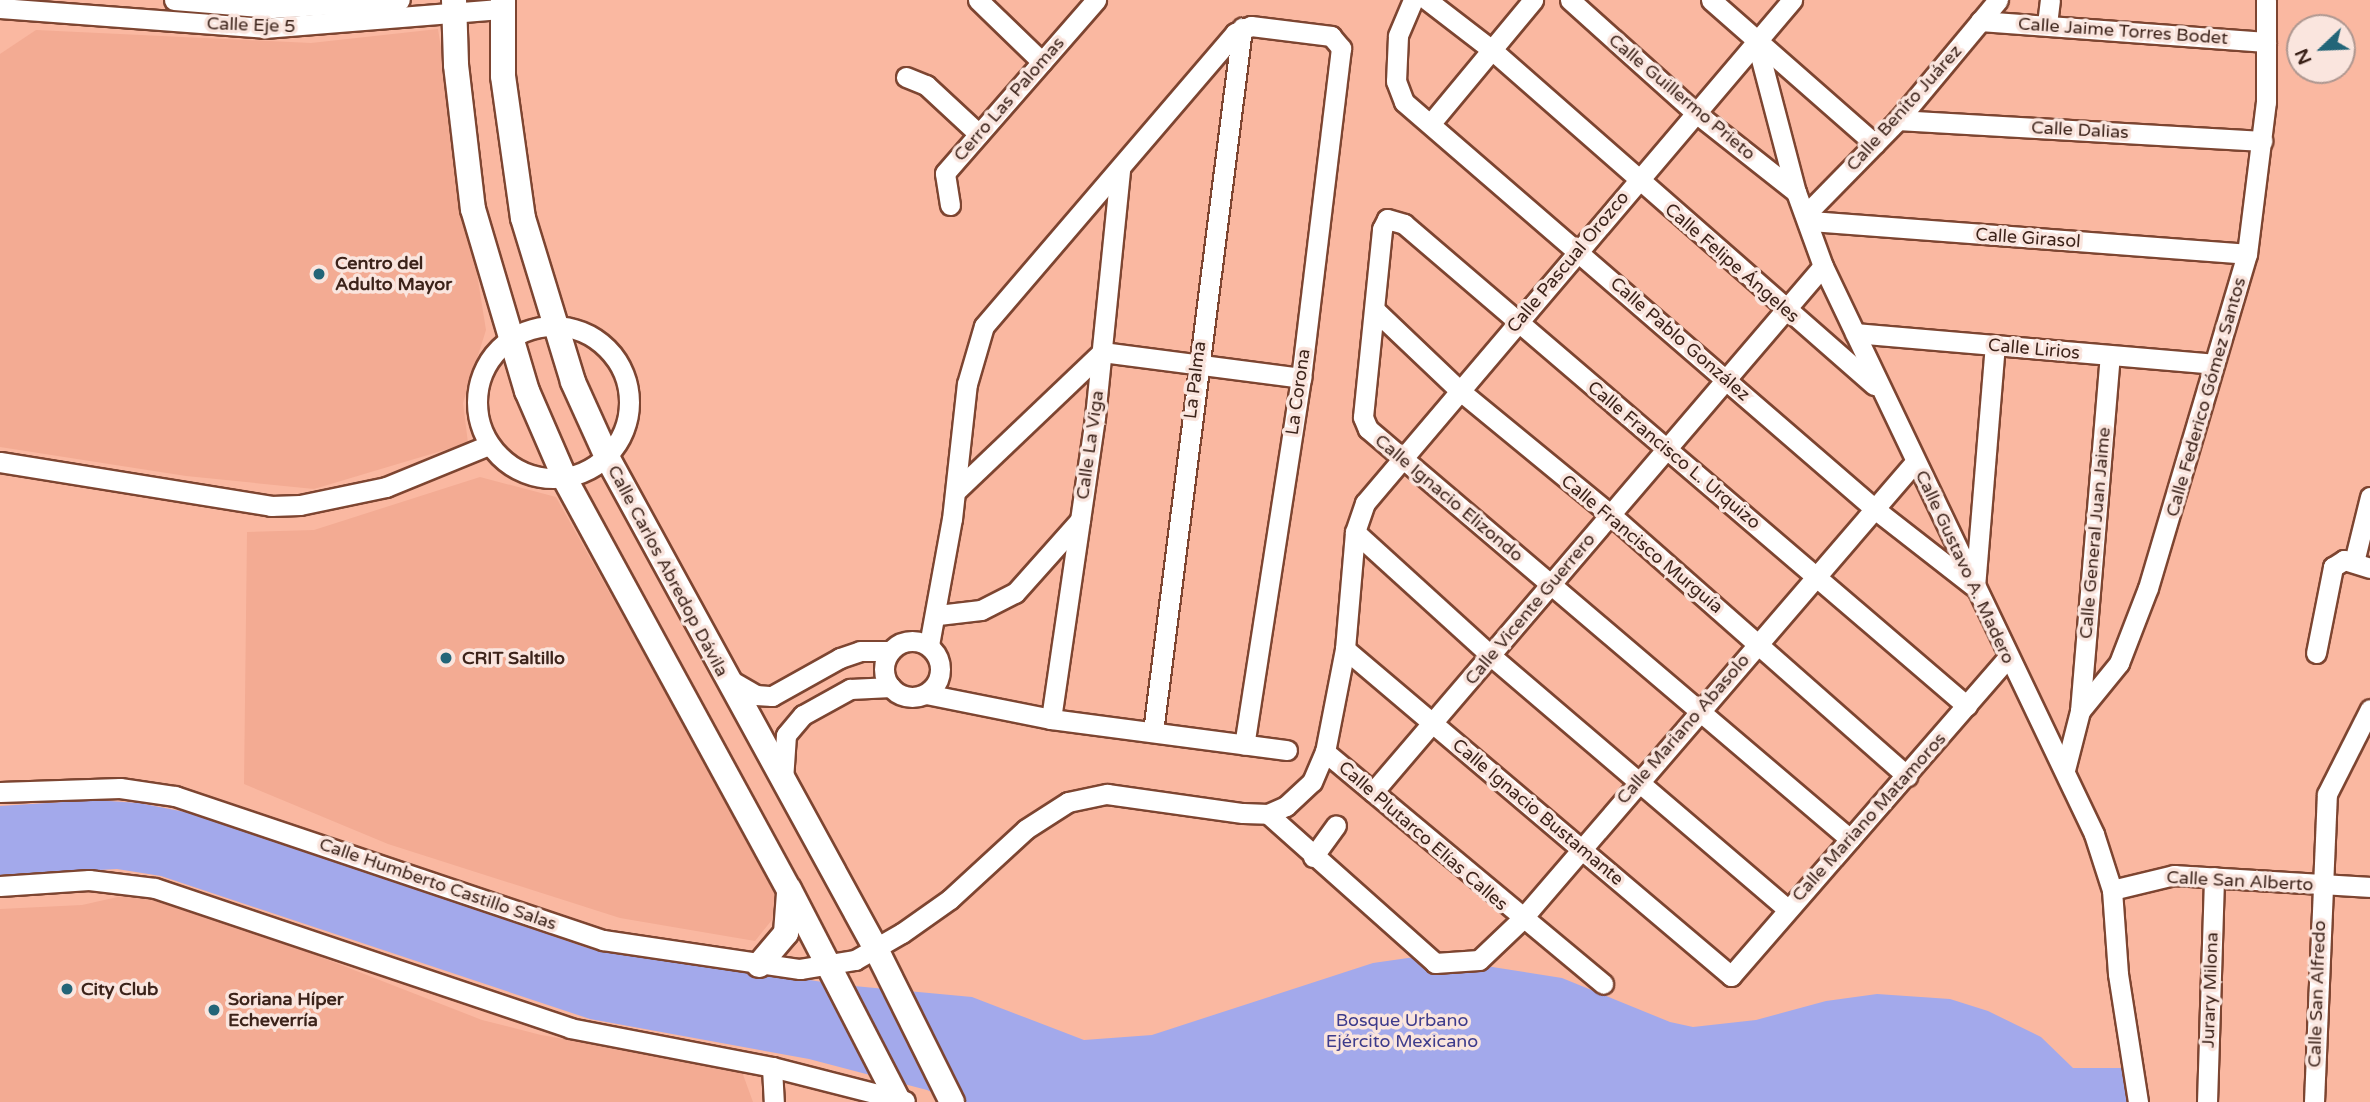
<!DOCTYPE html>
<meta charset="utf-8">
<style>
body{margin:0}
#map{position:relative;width:2370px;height:1102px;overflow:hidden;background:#fab8a1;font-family:"Varela Round",sans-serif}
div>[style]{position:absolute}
.built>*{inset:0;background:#f3ab93}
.green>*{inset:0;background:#a3a9eb}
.roads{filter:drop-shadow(2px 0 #7d4531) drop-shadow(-2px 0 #7d4531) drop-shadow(0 2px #7d4531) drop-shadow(0 -2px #7d4531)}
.minor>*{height:19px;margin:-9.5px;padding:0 9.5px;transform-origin:9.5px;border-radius:9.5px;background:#fff}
.minor>.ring{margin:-9.5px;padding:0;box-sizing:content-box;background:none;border:19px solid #fff;border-radius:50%}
.major>*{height:24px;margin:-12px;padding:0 12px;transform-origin:12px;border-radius:12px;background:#fff}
.dots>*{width:19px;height:19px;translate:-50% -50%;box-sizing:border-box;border:4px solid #fae5de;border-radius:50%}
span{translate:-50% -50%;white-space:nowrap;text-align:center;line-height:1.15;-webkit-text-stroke:7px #fae5de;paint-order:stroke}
.street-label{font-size:18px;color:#3c231a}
.poi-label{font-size:18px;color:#3c231a;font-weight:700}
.left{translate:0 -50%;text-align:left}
.park-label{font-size:18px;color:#3d3b8b}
.north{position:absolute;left:2286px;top:14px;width:70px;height:70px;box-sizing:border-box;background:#fae5de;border:2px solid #ae9790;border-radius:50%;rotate:247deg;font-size:19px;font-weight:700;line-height:28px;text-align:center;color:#3c231a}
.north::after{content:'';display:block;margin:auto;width:24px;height:32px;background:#236578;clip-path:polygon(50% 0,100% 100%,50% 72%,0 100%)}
</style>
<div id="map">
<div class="built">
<div style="clip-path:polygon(438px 29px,486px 330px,463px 403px,468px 443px,314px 489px,186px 476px,0 447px,0 54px,36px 30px,311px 43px)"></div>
<div style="clip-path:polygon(480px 477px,556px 497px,784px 905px,755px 941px,620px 918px,388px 844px,244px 784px,247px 532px,314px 530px)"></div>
<div style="clip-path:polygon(149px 890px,482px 1020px,541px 1035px,741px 1069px,753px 1102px,0 1102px,0 909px,82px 905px)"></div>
</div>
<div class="green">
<div style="clip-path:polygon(95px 800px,139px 803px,211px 817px,585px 947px,843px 985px,972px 997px,1084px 1040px,1152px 1035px,1373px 963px,1422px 956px,1562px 978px,1670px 1022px,1693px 1027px,1756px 1020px,1826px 1001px,1877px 994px,1950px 999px,1988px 1011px,2041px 1037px,2073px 1068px,2129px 1068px,2134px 1102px,953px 1102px,927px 1090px,809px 1059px,590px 1019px,161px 876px,117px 869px,0 875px,0 806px)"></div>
</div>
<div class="roads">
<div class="minor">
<div style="left:174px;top:0;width:98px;rotate:4.7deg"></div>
<div style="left:272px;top:8px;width:128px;rotate:-3.6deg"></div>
<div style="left:978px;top:0;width:89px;rotate:44.1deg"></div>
<div style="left:1413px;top:0;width:39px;rotate:113deg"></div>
<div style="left:1398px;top:36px;width:45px;rotate:92.5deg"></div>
<div style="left:1396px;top:81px;width:22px;rotate:69deg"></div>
<div style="left:1404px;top:102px;width:624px;rotate:40.84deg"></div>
<div style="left:1876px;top:510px;width:122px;rotate:38deg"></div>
<div style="left:1427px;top:0;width:82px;rotate:37.6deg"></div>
<div style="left:1492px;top:50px;width:508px;rotate:41.25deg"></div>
<div style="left:1570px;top:0;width:169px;rotate:41.9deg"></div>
<div style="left:1696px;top:113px;width:127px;rotate:38.3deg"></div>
<div style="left:1711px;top:0;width:218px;rotate:41.3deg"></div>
<div style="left:0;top:8px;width:265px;rotate:4.3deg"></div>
<div style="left:264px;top:28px;width:239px;rotate:-4.6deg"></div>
<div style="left:1980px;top:21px;width:287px;rotate:4.2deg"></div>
<div style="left:2047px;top:24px;width:24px;rotate:-83deg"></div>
<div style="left:1756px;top:40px;width:157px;rotate:75.3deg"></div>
<div style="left:1796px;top:192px;width:79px;rotate:70deg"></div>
<div style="left:1823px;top:266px;width:629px;rotate:64.49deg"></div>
<div style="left:2094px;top:834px;width:59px;rotate:72.2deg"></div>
<div style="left:2112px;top:890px;width:84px;rotate:85.9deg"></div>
<div style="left:2118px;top:974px;width:130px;rotate:81.1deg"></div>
<div style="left:906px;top:77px;width:22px;rotate:22deg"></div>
<div style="left:926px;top:85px;width:72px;rotate:42.8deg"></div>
<div style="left:1898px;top:120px;width:365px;rotate:3.3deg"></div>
<div style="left:1431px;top:123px;width:160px;rotate:-50.3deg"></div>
<div style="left:950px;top:205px;width:32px;rotate:-99deg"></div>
<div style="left:945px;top:173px;width:230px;rotate:-48.9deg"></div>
<div style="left:1807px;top:213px;width:130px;rotate:-45.6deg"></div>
<div style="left:1898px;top:120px;width:156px;rotate:-50.2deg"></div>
<div style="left:1810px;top:221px;width:438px;rotate:4.3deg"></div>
<div style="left:1377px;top:312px;width:113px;rotate:43.6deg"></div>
<div style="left:1459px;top:390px;width:197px;rotate:39.4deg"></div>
<div style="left:1611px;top:515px;width:395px;rotate:41.4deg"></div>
<div class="ring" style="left:477px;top:326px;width:133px;height:133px"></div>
<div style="left:1855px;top:333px;width:359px;rotate:4.9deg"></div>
<div style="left:0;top:462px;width:275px;rotate:9.2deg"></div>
<div style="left:271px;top:506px;width:29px;rotate:-2deg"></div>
<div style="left:300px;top:505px;width:88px;rotate:-11.8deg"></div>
<div style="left:386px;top:487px;width:111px;rotate:-22.2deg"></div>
<div style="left:956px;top:491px;width:202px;rotate:-43.6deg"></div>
<div style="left:1102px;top:352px;width:201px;rotate:7.4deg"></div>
<div style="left:1355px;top:532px;width:183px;rotate:42.3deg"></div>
<div style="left:1490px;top:655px;width:391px;rotate:40.5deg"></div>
<div style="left:2354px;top:562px;width:67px;rotate:-76.2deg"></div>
<div style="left:1975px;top:587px;width:242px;rotate:-85.3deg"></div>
<div style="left:938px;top:615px;width:43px;rotate:-6.6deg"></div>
<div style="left:981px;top:610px;width:38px;rotate:-27deg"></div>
<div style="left:1015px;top:593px;width:98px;rotate:-48.3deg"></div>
<div class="ring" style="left:884px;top:641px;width:37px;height:37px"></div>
<div style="left:929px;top:645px;width:128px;rotate:-79.7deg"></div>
<div style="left:952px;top:519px;width:136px;rotate:-83.7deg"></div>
<div style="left:967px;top:384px;width:60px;rotate:-73.7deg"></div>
<div style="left:984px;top:326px;width:386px;rotate:-49.4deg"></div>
<div style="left:1235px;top:33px;width:17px;rotate:-24deg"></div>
<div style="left:1251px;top:26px;width:81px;rotate:7.1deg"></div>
<div style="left:1331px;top:36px;width:16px;rotate:50deg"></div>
<div style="left:1341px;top:48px;width:332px;rotate:96.9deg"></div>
<div style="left:1301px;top:378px;width:371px;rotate:98.8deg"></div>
<div style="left:1345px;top:649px;width:506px;rotate:40.27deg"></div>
<div style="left:1731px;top:976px;width:421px;rotate:-49deg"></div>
<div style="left:2316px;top:653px;width:88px;rotate:-78.8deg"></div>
<div style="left:2333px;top:567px;width:13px;rotate:-32deg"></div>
<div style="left:2344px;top:560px;width:27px;rotate:17deg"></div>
<div style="left:730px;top:680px;width:30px;rotate:30deg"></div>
<div style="left:756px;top:695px;width:16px;rotate:4deg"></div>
<div style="left:772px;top:696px;width:78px;rotate:-29.2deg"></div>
<div style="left:840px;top:658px;width:21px;rotate:-19deg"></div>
<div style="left:860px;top:651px;width:30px"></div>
<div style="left:926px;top:694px;width:127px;rotate:11.3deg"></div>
<div style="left:1051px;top:719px;width:238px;rotate:7.5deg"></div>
<div style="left:2080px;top:711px;width:357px;rotate:-85.2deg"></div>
<div style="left:1051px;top:719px;width:305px;rotate:-81.7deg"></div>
<div style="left:1095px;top:417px;width:249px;rotate:-84.2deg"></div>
<div style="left:1153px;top:732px;width:710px;rotate:-82.79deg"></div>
<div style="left:1325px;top:752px;width:362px;rotate:39.8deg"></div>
<div style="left:2065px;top:770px;width:61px;rotate:-75.7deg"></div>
<div style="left:2080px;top:711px;width:62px;rotate:-50.9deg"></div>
<div style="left:2119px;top:663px;width:80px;rotate:-68.9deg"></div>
<div style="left:2148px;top:588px;width:348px;rotate:-73.5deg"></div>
<div style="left:2247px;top:254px;width:153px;rotate:-82.9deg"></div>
<div style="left:2266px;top:102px;width:102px;rotate:-90deg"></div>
<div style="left:783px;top:780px;width:45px;rotate:-86.2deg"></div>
<div style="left:786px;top:735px;width:26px;rotate:-50deg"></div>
<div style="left:803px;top:715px;width:54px;rotate:-29deg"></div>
<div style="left:850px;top:689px;width:41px;rotate:-2.8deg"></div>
<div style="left:0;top:792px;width:120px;rotate:-1.9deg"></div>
<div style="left:120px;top:788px;width:56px;rotate:8.3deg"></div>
<div style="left:175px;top:796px;width:452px;rotate:18.6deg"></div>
<div style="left:603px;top:940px;width:199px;rotate:8.4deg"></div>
<div style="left:800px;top:969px;width:56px;rotate:-9.3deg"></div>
<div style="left:855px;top:960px;width:54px;rotate:-29.9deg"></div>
<div style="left:902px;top:933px;width:59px;rotate:-35.3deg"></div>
<div style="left:950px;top:899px;width:103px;rotate:-42.6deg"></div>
<div style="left:1026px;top:829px;width:50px;rotate:-32.7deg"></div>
<div style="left:1068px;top:802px;width:40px;rotate:-12deg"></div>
<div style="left:1107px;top:794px;width:137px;rotate:8deg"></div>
<div style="left:1243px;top:813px;width:25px;rotate:2deg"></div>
<div style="left:1268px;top:814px;width:20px;rotate:-24deg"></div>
<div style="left:1286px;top:806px;width:35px;rotate:-43deg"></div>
<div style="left:1312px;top:782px;width:33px;rotate:-67deg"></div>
<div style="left:1325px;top:752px;width:105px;rotate:-79deg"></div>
<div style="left:1345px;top:649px;width:117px;rotate:-85.1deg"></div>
<div style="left:1355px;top:532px;width:31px;rotate:-71deg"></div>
<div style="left:1365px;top:503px;width:660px;rotate:-49.67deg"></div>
<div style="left:1373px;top:792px;width:692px;rotate:-49.45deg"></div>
<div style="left:1268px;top:814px;width:224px;rotate:41.7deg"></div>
<div style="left:1435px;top:963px;width:44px;rotate:-3.9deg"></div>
<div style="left:1479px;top:960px;width:58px;rotate:-43.6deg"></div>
<div style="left:1521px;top:920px;width:604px;rotate:-49.3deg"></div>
<div style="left:1850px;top:839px;width:633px;rotate:-139.61deg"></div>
<div style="left:1368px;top:429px;width:13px;rotate:-113deg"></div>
<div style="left:1363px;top:417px;width:189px;rotate:-84.2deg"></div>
<div style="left:1382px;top:229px;width:11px;rotate:-63deg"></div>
<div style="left:1387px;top:219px;width:18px;rotate:16deg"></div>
<div style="left:1404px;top:224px;width:741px;rotate:40.57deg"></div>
<div style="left:1313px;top:857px;width:39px;rotate:-54deg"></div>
<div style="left:0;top:886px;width:89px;rotate:-3.9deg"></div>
<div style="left:89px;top:880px;width:66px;rotate:6.9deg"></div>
<div style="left:155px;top:888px;width:438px;rotate:18.6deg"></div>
<div style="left:570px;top:1028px;width:206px;rotate:10.9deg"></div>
<div style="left:772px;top:1067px;width:137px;rotate:14.3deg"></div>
<div style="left:2112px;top:890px;width:64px;rotate:-13.6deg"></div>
<div style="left:2174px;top:875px;width:196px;rotate:3.5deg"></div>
<div style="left:772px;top:1067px;width:35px;rotate:87deg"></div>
<div style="left:2207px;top:1102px;width:225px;rotate:-88.2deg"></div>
<div style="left:2314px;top:1102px;width:308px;rotate:-87.6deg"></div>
<div style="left:2327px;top:794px;width:95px;rotate:-63.2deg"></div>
</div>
<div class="major">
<div style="left:454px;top:0;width:65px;rotate:88.2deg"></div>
<div style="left:456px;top:65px;width:145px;rotate:83.3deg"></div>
<div style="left:473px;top:209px;width:190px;rotate:73.5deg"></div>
<div style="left:527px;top:391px;width:96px;rotate:66.6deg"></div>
<div style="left:565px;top:479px;width:467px;rotate:61.4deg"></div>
<div style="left:789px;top:889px;width:240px;rotate:62.7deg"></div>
<div style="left:503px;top:0;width:76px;rotate:90deg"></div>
<div style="left:503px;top:76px;width:143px;rotate:82deg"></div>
<div style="left:523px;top:218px;width:171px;rotate:73deg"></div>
<div style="left:573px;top:382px;width:82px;rotate:65.6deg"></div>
<div style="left:607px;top:457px;width:561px;rotate:61.33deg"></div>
<div style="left:876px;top:949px;width:171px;rotate:63.6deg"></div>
<div style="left:759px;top:965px;width:42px;rotate:-49.8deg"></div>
<div style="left:786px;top:933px;width:40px;rotate:-85.7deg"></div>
</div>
</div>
<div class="dots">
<div style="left:319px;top:274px;background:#236578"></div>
<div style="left:446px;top:658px;background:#236578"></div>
<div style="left:67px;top:989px;background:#236578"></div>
<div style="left:214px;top:1010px;background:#236578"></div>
</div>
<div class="street-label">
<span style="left:251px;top:25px;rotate:2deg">Calle Eje 5</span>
<span style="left:2123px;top:31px;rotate:4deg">Calle Jaime Torres Bodet</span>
<span style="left:1682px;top:97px;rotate:40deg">Calle Guillermo Prieto</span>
<span style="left:1009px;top:99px;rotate:-49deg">Cerro Las Palomas</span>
<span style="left:1904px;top:108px;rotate:-48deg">Calle Benito Juárez</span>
<span style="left:2080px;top:130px;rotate:3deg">Calle Dalias</span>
<span style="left:2028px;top:238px;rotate:4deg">Calle Girasol</span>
<span style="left:1568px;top:262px;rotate:-50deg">Calle Pascual Orozco</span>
<span style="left:1732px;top:263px;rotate:41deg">Calle Felipe Ángeles</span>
<span style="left:1680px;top:339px;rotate:41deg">Calle Pablo González</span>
<span style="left:2034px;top:349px;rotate:5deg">Calle Lirios</span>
<span style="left:1195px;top:380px;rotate:-83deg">La Palma</span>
<span style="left:1298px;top:392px;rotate:-82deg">La Corona</span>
<span style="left:2206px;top:397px;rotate:-74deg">Calle Federico Gómez Santos</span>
<span style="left:1090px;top:445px;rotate:-82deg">Calle La Viga</span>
<span style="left:1674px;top:455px;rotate:40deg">Calle Francisco L. Urquizo</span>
<span style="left:1449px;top:498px;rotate:40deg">Calle Ignacio Elizondo</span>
<span style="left:2095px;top:533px;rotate:-85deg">Calle General Juan Jaime</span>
<span style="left:1642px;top:544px;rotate:40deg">Calle Francisco Murguía</span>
<span style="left:1965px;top:567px;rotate:65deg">Calle Gustavo A. Madero</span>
<span style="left:668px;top:571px;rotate:62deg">Calle Carlos Abredop Dávila</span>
<span style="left:1530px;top:609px;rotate:-50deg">Calle Vicente Guerrero</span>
<span style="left:1683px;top:729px;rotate:-49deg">Calle Mariano Abasolo</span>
<span style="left:1538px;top:812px;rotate:40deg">Calle Ignacio Bustamante</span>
<span style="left:1869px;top:817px;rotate:-48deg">Calle Mariano Matamoros</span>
<span style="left:1423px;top:836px;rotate:41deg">Calle Plutarco Elías Calles</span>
<span style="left:2240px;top:881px;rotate:3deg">Calle San Alberto</span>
<span style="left:438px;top:884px;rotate:19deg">Calle Humberto Castillo Salas</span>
<span style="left:2210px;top:990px;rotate:-88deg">Jurary Milona</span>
<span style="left:2317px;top:994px;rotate:-88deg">Calle San Alfredo</span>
</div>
<div class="poi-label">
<span class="left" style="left:335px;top:274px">Centro del<br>Adulto Mayor</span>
<span class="left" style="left:462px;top:658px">CRIT Saltillo</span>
<span class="left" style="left:81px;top:989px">City Club</span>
<span class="left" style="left:228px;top:1010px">Soriana Híper<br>Echeverría</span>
</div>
<div class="park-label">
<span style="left:1402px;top:1031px">Bosque Urbano<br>Ejército Mexicano</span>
</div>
<div class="north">N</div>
</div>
